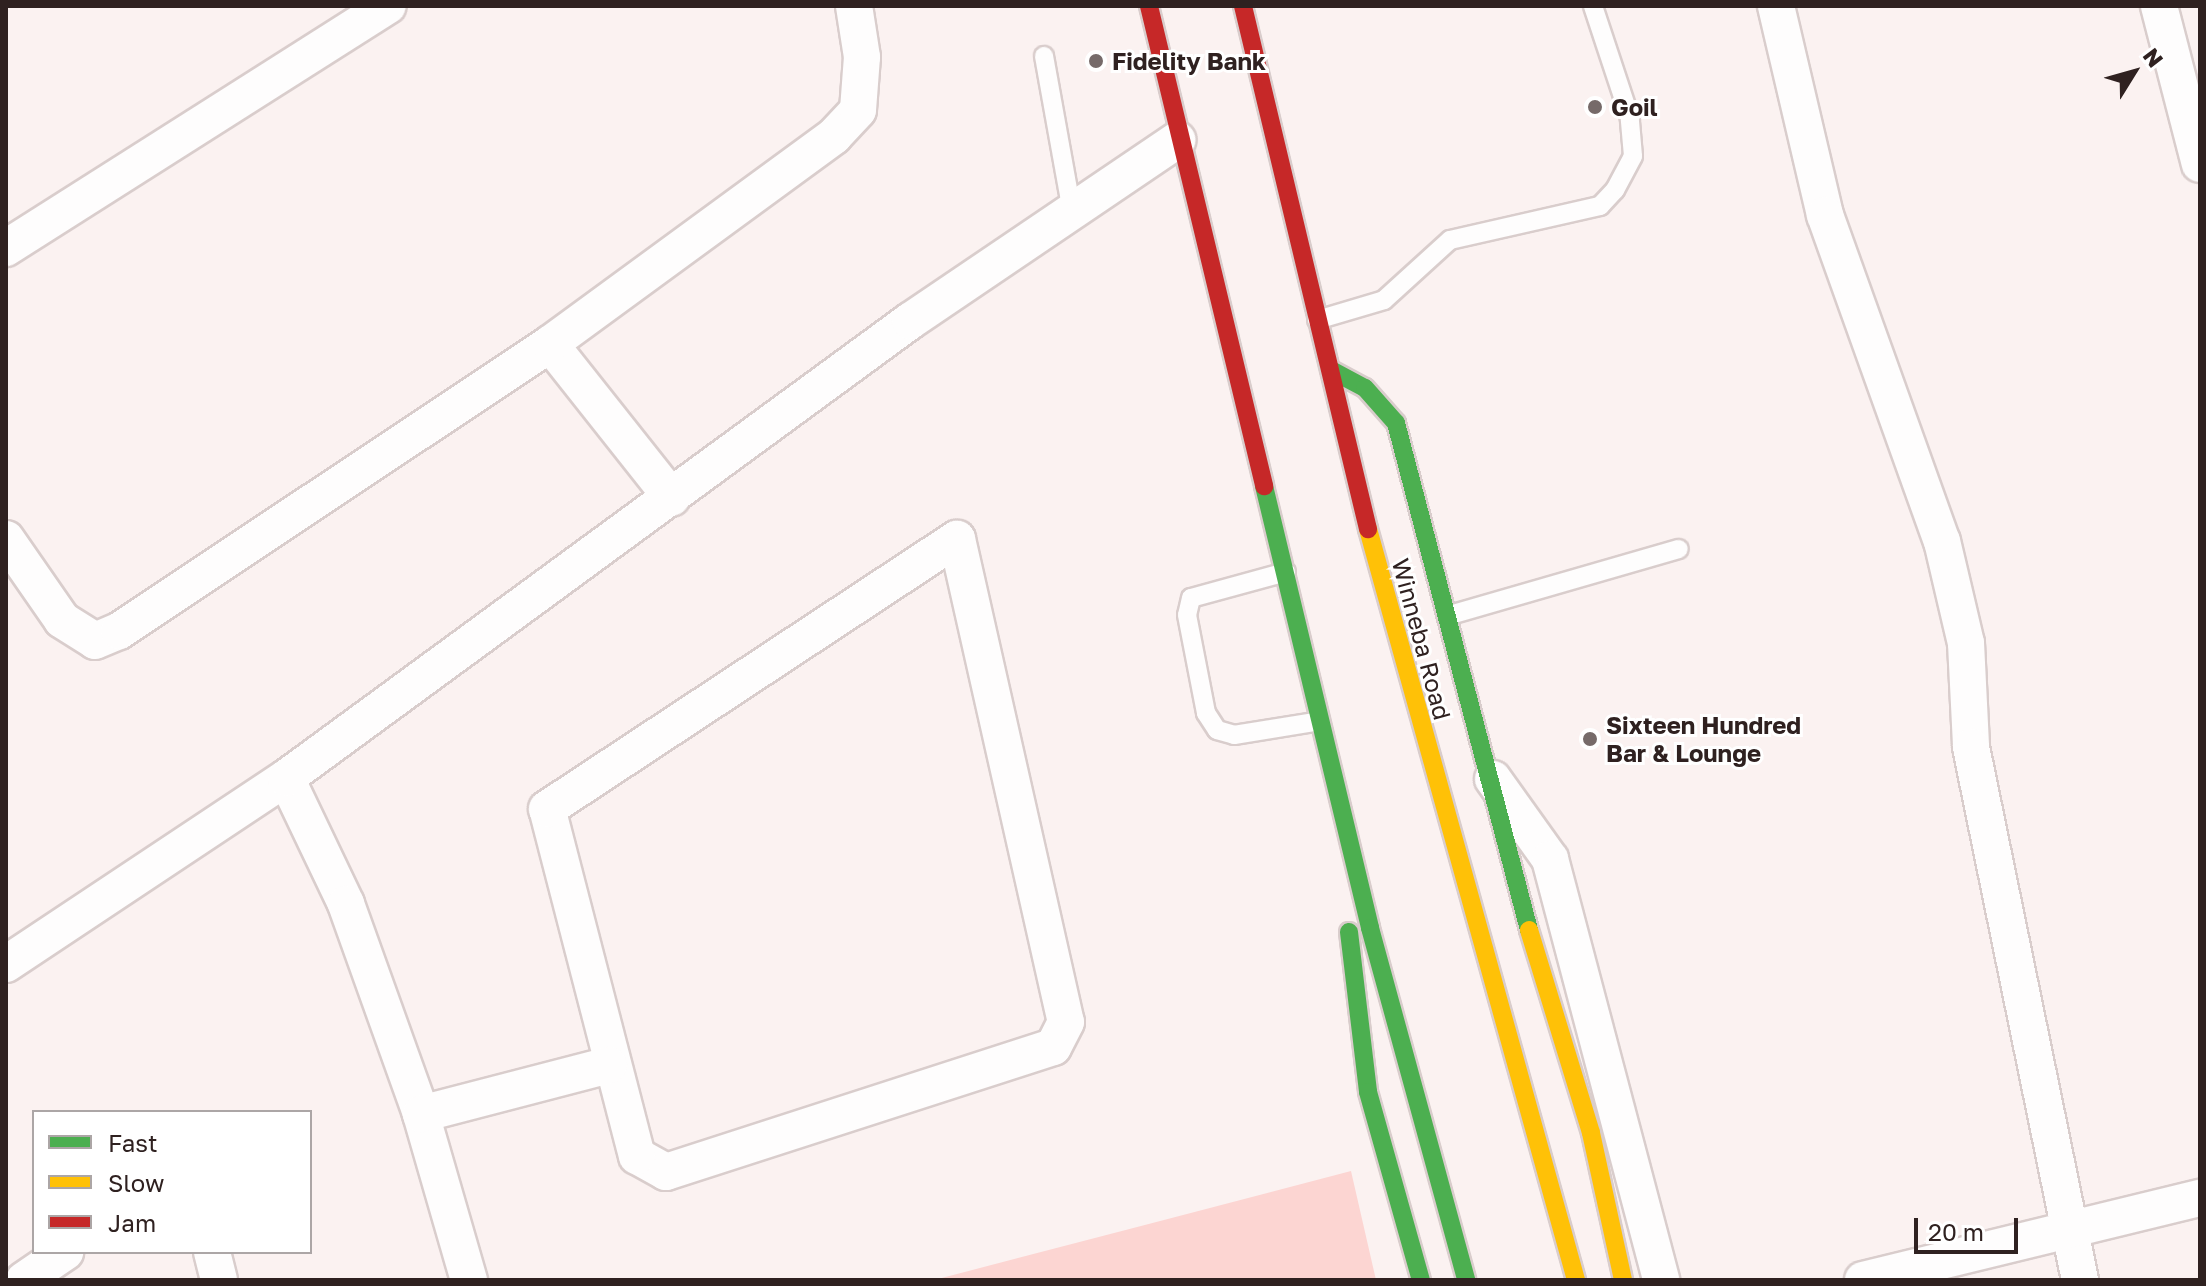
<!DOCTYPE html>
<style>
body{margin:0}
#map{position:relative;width:2206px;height:1286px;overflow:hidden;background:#fbf2f1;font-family:"Golos Text",sans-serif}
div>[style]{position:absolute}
.green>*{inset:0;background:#fcd5d2}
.roads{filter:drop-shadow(2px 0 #d9cdcc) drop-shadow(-2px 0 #d9cdcc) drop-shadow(0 2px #d9cdcc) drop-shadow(0 -2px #d9cdcc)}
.lane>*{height:18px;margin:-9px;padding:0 9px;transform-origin:9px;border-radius:9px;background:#fefdfd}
.street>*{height:36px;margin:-18px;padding:0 18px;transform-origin:18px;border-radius:18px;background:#fefdfd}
.fast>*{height:18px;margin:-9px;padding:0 9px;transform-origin:9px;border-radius:9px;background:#4caf50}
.slow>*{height:18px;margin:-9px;padding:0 9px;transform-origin:9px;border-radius:9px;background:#ffc107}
.jam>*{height:18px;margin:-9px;padding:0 9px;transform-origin:9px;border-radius:9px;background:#c62828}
.dots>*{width:22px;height:22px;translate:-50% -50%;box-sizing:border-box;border:4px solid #fff;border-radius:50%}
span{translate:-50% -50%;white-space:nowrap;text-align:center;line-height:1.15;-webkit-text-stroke:6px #fff;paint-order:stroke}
.poi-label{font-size:24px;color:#2f2120;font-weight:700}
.left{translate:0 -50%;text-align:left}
.street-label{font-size:24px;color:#2f2120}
.frame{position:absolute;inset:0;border:8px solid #2f2120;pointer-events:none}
.legend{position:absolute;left:32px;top:1110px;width:280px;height:144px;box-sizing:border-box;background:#fff;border:2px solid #aca6a6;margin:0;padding:10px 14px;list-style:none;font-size:24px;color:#2f2120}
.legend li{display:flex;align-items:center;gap:16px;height:40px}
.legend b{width:40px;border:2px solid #aca6a6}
.north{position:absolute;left:2094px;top:32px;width:80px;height:80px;-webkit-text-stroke:6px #fff;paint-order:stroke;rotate:53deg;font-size:22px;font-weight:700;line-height:32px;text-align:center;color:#2f2120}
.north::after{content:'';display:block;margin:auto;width:28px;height:36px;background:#2f2120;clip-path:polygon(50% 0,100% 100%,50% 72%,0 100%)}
.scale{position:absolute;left:1914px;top:1218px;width:104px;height:36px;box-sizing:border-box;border:4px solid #2f2120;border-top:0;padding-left:10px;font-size:24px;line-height:28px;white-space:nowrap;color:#2f2120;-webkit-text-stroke:6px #fff;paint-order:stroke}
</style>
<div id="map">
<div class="green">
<div style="clip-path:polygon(1351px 1171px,1376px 1280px,934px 1280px,1141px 1226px)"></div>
</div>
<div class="roads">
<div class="lane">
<div style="left:1044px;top:56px;width:158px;rotate:79.8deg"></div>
<div style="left:1317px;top:320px;width:70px;rotate:-16.6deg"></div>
<div style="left:1384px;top:300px;width:89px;rotate:-42.3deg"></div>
<div style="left:1450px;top:240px;width:154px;rotate:-12.8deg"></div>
<div style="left:1600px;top:206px;width:22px;rotate:-47deg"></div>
<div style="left:1615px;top:190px;width:38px;rotate:-62deg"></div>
<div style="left:1633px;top:156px;width:38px;rotate:-95deg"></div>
<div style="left:1630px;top:118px;width:118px;rotate:-108.3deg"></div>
<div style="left:1286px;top:572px;width:98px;rotate:164.7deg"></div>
<div style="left:1191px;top:598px;width:17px;rotate:103deg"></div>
<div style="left:1187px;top:615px;width:100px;rotate:79deg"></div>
<div style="left:1206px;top:713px;width:20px;rotate:57deg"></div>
<div style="left:1217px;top:730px;width:18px;rotate:16deg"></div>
<div style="left:1234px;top:735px;width:87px;rotate:-9.2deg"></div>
<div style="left:1450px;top:615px;width:238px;rotate:-16.1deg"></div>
</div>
<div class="street">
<div style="left:1776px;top:6px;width:215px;rotate:76.8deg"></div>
<div style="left:1825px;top:215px;width:346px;rotate:70.3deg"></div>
<div style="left:1942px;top:541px;width:105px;rotate:76.8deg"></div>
<div style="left:1966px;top:643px;width:104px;rotate:87.2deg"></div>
<div style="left:1971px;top:747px;width:544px;rotate:78.44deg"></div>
<div style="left:2159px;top:6px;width:163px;rotate:75.5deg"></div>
<div style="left:6px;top:248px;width:452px;rotate:-32.4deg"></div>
<div style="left:550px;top:344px;width:196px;rotate:51.6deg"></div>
<div style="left:6px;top:539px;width:98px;rotate:55.3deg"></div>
<div style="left:62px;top:620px;width:39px;rotate:32deg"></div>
<div style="left:95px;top:641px;width:26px;rotate:-23deg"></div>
<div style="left:119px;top:631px;width:518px;rotate:-33.66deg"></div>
<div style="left:550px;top:344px;width:352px;rotate:-36.2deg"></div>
<div style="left:834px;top:136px;width:35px;rotate:-47deg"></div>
<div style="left:858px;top:110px;width:53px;rotate:-85.7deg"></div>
<div style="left:862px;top:57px;width:52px;rotate:-98.9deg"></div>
<div style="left:957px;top:539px;width:495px;rotate:77.3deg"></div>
<div style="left:1066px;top:1022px;width:28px;rotate:117deg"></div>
<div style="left:1053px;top:1047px;width:407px;rotate:162.1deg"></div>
<div style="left:666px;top:1172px;width:33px;rotate:-151deg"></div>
<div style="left:637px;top:1156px;width:358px;rotate:-104.5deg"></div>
<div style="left:547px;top:809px;width:491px;rotate:-33.4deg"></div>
<div style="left:286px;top:778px;width:140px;rotate:64.5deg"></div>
<div style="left:346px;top:904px;width:223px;rotate:70.3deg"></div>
<div style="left:421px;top:1114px;width:173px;rotate:73.9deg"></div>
<div style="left:1493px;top:779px;width:98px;rotate:54.5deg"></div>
<div style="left:1550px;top:859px;width:435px;rotate:75.2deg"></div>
<div style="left:6px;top:964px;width:336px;rotate:-33.6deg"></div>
<div style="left:286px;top:778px;width:773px;rotate:-36.22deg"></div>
<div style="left:910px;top:321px;width:323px;rotate:-34.1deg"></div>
<div style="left:421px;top:1114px;width:194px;rotate:-14.6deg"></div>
<div style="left:212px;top:1252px;width:29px;rotate:76deg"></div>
<div style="left:24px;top:1280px;width:50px;rotate:-34.3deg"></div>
<div style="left:1863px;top:1280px;width:347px;rotate:-13.7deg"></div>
</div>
<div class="fast">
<div style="left:1331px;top:370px;width:38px;rotate:28deg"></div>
<div style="left:1365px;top:388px;width:47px;rotate:48.5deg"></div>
<div style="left:1396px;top:423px;width:524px;rotate:75.3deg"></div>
<div style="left:1264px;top:486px;width:455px;rotate:76.5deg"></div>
<div style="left:1370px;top:928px;width:365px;rotate:74.7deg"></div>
<div style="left:1349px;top:932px;width:161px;rotate:83.2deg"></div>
<div style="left:1368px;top:1092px;width:195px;rotate:74.3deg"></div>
</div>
<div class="slow">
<div style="left:1368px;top:529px;width:779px;rotate:74.52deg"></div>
<div style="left:1529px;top:930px;width:212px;rotate:73deg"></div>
<div style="left:1591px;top:1133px;width:150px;rotate:77.7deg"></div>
</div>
<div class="jam">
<div style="left:1149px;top:6px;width:494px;rotate:76.5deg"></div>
<div style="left:1243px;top:6px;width:538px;rotate:76.56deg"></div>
</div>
</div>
<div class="dots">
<div style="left:1096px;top:61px;background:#766a69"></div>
<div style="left:1595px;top:107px;background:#766a69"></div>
<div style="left:1590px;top:739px;background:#766a69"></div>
</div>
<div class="poi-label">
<span class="left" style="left:1112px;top:61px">Fidelity Bank</span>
<span class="left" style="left:1611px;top:107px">Goil</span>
<span class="left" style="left:1606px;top:739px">Sixteen Hundred<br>Bar &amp; Lounge</span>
</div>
<div class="street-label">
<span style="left:1422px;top:639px;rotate:75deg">Winneba Road</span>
</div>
<div class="frame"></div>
<ul class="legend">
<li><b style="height:10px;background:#4caf50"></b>Fast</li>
<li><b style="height:10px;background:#ffc107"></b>Slow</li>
<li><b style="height:10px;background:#c62828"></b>Jam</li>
</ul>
<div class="north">N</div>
<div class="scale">20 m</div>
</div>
